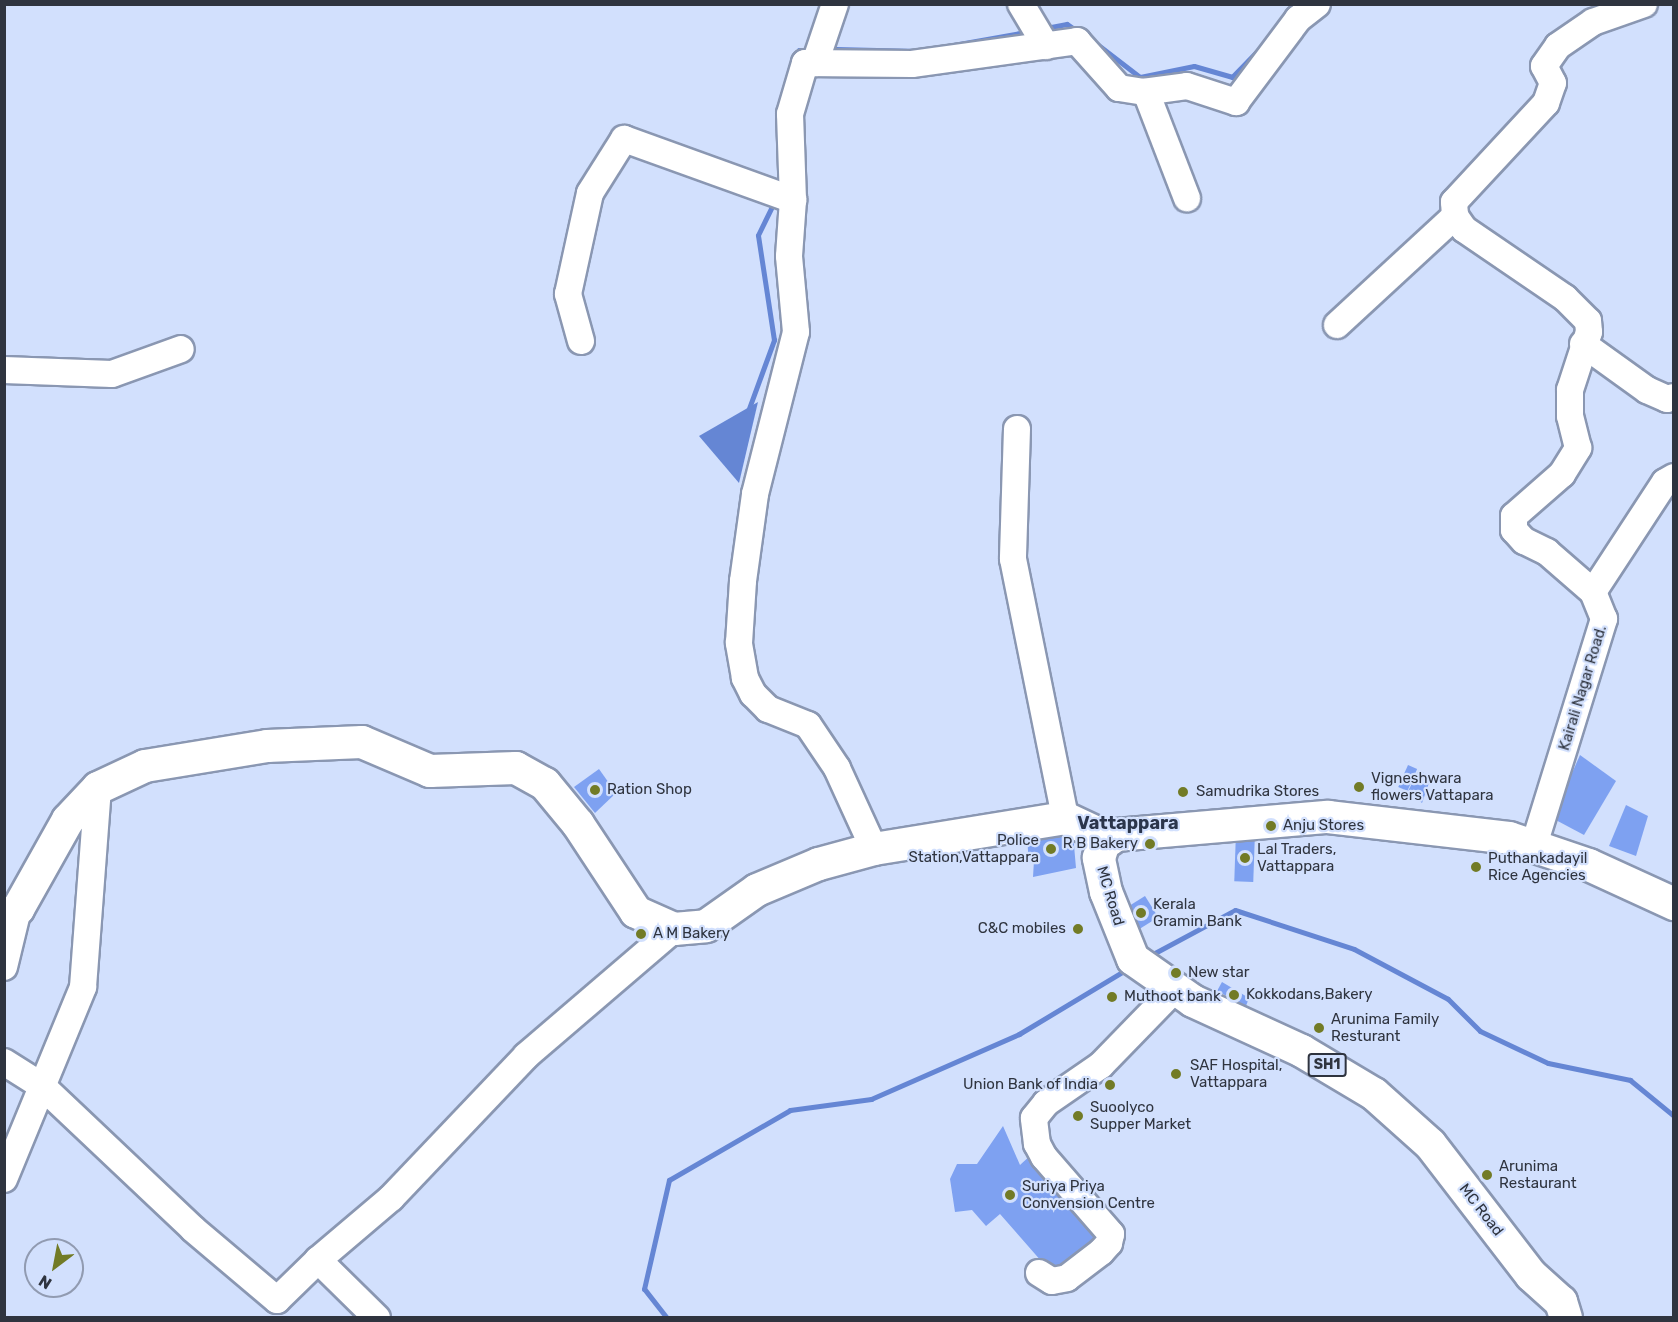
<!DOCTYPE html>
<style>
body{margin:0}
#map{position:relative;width:1678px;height:1322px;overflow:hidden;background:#d2e0fd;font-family:Rubik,sans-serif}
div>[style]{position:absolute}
.water>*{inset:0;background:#6586d4}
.stream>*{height:5px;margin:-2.5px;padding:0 2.5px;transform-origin:2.5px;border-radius:2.5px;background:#6586d4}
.building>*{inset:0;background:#7ea1f1;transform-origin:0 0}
.roads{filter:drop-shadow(2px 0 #8a97b2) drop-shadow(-2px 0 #8a97b2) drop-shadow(0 2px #8a97b2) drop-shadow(0 -2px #8a97b2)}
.minor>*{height:26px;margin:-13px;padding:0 13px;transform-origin:13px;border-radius:13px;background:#fff}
.major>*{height:32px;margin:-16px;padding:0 16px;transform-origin:16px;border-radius:16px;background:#fff}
.dots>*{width:16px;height:16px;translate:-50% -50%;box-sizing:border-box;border:3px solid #d2e0fd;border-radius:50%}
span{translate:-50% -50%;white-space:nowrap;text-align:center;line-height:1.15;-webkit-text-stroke:4.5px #d2e0fd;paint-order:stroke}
.shield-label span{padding:2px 4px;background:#d2e0fd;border:2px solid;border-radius:4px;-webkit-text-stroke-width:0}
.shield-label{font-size:14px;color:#2f343f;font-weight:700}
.street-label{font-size:15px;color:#2f343f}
.poi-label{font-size:15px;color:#2f343f}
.left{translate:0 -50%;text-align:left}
.right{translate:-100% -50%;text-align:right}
.quarter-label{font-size:18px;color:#2b354b;font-weight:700}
.frame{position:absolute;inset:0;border:6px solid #2f343f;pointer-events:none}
.north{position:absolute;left:24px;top:1238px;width:60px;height:60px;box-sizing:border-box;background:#d2e0fd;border:2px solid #919bb1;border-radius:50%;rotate:212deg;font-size:16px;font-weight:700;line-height:24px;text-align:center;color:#2f343f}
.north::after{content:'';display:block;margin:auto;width:21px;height:27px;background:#727b26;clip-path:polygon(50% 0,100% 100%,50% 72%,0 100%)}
</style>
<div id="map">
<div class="water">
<div style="clip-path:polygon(758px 402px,739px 483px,699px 436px)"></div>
</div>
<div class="stream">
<div style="left:1051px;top:27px;width:16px;rotate:-11deg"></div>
<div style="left:1067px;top:24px;width:16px;rotate:35deg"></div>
<div style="left:1093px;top:41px;width:59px;rotate:37.5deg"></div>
<div style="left:1140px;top:77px;width:55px;rotate:-11.5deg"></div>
<div style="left:1194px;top:66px;width:40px;rotate:16deg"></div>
<div style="left:1232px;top:77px;width:46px;rotate:-45.9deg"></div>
<div style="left:942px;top:47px;width:79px;rotate:-10.2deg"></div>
<div style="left:836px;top:49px;width:82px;rotate:1.4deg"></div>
<div style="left:796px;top:59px;width:9px;rotate:-72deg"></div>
<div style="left:799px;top:50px;width:5px"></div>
<div style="left:748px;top:411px;width:76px;rotate:-69.9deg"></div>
<div style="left:774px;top:340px;width:106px;rotate:-98.7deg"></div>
<div style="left:758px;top:235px;width:30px;rotate:-64deg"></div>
<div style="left:1151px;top:955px;width:95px;rotate:-28.2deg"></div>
<div style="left:1235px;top:910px;width:125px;rotate:18.1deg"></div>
<div style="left:1354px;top:949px;width:106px;rotate:28deg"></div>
<div style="left:1448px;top:999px;width:45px;rotate:45deg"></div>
<div style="left:1480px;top:1031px;width:75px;rotate:25.2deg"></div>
<div style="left:1548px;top:1063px;width:84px;rotate:11.7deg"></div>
<div style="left:1630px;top:1080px;width:57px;rotate:39.3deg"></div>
<div style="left:667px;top:1318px;width:37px;rotate:-128deg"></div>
<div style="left:644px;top:1289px;width:112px;rotate:-77.1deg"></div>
<div style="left:669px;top:1180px;width:140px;rotate:-30deg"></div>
<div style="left:790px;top:1110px;width:82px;rotate:-7.7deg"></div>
<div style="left:871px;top:1099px;width:162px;rotate:-23.7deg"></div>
<div style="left:1019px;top:1034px;width:122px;rotate:-31deg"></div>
</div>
<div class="building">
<div style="clip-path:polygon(1580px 755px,1616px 781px,1584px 835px,1552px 818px)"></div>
<div style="left:1408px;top:765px;width:10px;height:24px;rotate:24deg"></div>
<div style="clip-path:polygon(599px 769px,616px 793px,595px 813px,574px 787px)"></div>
<div style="clip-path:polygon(1419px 770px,1431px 777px,1422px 803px,1408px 791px)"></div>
<div style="clip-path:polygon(1626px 805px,1648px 816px,1636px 856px,1609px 846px)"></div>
<div style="left:1255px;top:832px;width:50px;height:19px;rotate:92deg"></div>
<div style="clip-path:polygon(1073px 834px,1076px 868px,1033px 877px,1034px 860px,1029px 863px,1027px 838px)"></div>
<div style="left:1145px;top:896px;width:25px;height:25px;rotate:58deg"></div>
<div style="clip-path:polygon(1222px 982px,1249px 998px,1246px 1006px,1217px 991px)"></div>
<div style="clip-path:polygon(1003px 1126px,1020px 1165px,1032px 1154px,1104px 1237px,1056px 1278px,1000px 1214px,986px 1226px,972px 1210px,955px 1212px,950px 1179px,957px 1164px,977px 1164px)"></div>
</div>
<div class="roads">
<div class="minor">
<div style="left:1021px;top:4px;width:49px;rotate:59.2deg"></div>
<div style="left:815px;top:63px;width:62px;rotate:-71.3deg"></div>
<div style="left:1146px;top:92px;width:114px;rotate:68.9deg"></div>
<div style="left:1337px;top:325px;width:161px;rotate:-42.7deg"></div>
<div style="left:581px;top:341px;width:49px;rotate:-105.5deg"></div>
<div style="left:568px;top:294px;width:103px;rotate:-77.7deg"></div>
<div style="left:590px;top:193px;width:64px;rotate:-57.8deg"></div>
<div style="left:624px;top:139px;width:180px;rotate:19.8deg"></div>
<div style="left:1583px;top:344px;width:79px;rotate:35.7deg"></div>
<div style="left:1647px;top:390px;width:22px;rotate:24deg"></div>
<div style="left:1667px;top:399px;width:7px;rotate:-16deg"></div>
<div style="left:4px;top:370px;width:108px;rotate:2.1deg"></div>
<div style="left:112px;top:374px;width:73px;rotate:-19.9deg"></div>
<div style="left:1017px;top:429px;width:130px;rotate:91.8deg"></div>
<div style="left:1013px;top:559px;width:264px;rotate:78.6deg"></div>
<div style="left:1593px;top:592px;width:131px;rotate:-56.8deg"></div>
<div style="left:1665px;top:482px;width:10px;rotate:-29deg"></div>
<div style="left:1534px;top:845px;width:237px;rotate:-72.8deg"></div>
<div style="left:1604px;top:619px;width:29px;rotate:-112deg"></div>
<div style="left:1593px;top:592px;width:61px;rotate:-139deg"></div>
<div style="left:1547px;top:552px;width:25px;rotate:-154deg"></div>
<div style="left:1524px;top:541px;width:15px;rotate:-132deg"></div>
<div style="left:1514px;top:530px;width:14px;rotate:-90deg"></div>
<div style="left:1514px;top:516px;width:64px;rotate:-41.2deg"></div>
<div style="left:1562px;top:474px;width:31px;rotate:-58deg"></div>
<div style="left:1578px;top:448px;width:33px;rotate:-104deg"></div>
<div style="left:1570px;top:416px;width:26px;rotate:-90deg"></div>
<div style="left:1570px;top:390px;width:61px;rotate:-71.9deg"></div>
<div style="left:1589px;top:332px;width:11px;rotate:-95deg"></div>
<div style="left:1588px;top:321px;width:33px;rotate:-135deg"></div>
<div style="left:1565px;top:298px;width:122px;rotate:-145.7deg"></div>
<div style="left:1464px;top:229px;width:16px;rotate:-125deg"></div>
<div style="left:1455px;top:216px;width:14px;rotate:-94deg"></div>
<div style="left:1454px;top:202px;width:135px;rotate:-47.1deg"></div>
<div style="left:1546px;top:103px;width:21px;rotate:-71deg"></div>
<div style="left:1553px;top:83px;width:19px;rotate:-118deg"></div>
<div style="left:1544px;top:66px;width:24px;rotate:-55deg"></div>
<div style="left:1558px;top:46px;width:42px;rotate:-34.4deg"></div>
<div style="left:1593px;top:22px;width:54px;rotate:-19.4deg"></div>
<div style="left:874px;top:849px;width:89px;rotate:-114.6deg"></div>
<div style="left:837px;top:768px;width:52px;rotate:-124deg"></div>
<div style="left:808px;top:725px;width:43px;rotate:-158.2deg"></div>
<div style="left:768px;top:709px;width:21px;rotate:-135deg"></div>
<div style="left:753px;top:694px;width:18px;rotate:-117deg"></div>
<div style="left:745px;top:678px;width:36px;rotate:-100deg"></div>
<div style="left:739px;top:643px;width:62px;rotate:-86.3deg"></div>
<div style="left:743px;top:581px;width:88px;rotate:-82.1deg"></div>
<div style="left:755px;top:494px;width:167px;rotate:-75.8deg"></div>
<div style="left:796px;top:332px;width:76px;rotate:-95.3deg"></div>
<div style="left:789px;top:256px;width:56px;rotate:-85.9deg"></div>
<div style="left:793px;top:200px;width:86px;rotate:-92deg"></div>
<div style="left:790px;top:114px;width:53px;rotate:-73.6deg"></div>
<div style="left:805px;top:63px;width:107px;rotate:0.5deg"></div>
<div style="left:912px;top:64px;width:167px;rotate:-7.9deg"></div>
<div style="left:1077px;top:41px;width:63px;rotate:48.2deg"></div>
<div style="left:1119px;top:88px;width:24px;rotate:9deg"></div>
<div style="left:1143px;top:92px;width:44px;rotate:-7.8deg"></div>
<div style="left:1187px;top:86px;width:52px;rotate:18.1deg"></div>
<div style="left:1236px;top:102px;width:104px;rotate:-53.2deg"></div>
<div style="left:1298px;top:19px;width:24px;rotate:-38deg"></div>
<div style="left:4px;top:967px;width:60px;rotate:-76.4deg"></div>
<div style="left:4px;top:1062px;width:45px;rotate:32.3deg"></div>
<div style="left:42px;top:1086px;width:208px;rotate:43.4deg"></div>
<div style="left:193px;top:1229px;width:110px;rotate:40.2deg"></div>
<div style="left:277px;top:1300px;width:57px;rotate:-44.3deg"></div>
<div style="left:4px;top:1179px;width:208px;rotate:-67.6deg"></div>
<div style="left:83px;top:987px;width:200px;rotate:-85.7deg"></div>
<div style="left:1039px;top:1273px;width:15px;rotate:32deg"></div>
<div style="left:1052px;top:1281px;width:15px;rotate:-11deg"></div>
<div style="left:1067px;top:1278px;width:43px;rotate:-37.4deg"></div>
<div style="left:1101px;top:1252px;width:12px;rotate:-48deg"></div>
<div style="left:1109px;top:1243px;width:9px;rotate:-77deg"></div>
<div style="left:1111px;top:1234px;width:102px;rotate:-131deg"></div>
<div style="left:1044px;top:1157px;width:15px;rotate:-118deg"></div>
<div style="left:1037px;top:1144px;width:26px;rotate:-97deg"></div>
<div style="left:1034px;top:1118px;width:19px;rotate:-51deg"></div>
<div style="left:1046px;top:1103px;width:67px;rotate:-34.6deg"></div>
<div style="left:1101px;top:1065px;width:105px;rotate:-45.8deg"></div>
<div style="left:377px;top:1318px;width:83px;rotate:-135.5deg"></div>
<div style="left:318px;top:1260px;width:96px;rotate:-40.3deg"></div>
<div style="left:391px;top:1198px;width:196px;rotate:-46.4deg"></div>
<div style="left:526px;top:1056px;width:195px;rotate:-40.6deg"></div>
</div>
<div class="major">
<div style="left:4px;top:918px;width:17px;rotate:-33deg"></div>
<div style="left:18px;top:909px;width:102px;rotate:-60.7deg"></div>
<div style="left:68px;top:820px;width:44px;rotate:-46.8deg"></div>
<div style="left:98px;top:788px;width:52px;rotate:-25.1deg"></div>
<div style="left:145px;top:766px;width:124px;rotate:-9.3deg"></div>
<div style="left:267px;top:746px;width:95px;rotate:-2.4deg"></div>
<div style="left:362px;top:742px;width:74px;rotate:23.1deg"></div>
<div style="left:430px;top:771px;width:86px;rotate:-2deg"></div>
<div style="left:516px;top:768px;width:33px;rotate:29deg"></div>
<div style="left:545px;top:784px;width:52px;rotate:50.5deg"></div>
<div style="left:578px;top:824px;width:105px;rotate:56.6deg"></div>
<div style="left:636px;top:912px;width:42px;rotate:24.1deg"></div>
<div style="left:674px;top:929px;width:32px;rotate:-5deg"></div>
<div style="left:706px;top:926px;width:62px;rotate:-35.2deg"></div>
<div style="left:757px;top:890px;width:67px;rotate:-22.8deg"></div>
<div style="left:819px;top:864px;width:57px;rotate:-15.3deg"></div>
<div style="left:874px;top:849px;width:193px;rotate:-9.2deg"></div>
<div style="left:1065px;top:818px;width:50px;rotate:25deg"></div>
<div style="left:1566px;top:1318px;width:17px;rotate:-107deg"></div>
<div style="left:1561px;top:1302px;width:40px;rotate:-138deg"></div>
<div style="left:1531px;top:1275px;width:165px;rotate:-127.6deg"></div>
<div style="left:1430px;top:1144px;width:75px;rotate:-138.2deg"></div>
<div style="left:1374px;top:1094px;width:84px;rotate:-149.2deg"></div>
<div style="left:1302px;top:1051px;width:120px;rotate:-155.4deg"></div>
<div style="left:1193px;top:1001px;width:73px;rotate:-145deg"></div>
<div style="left:1133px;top:959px;width:72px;rotate:-111.9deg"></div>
<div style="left:1106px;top:892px;width:35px;rotate:-102deg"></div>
<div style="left:1099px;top:858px;width:16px;rotate:-72deg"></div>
<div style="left:1104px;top:843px;width:14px;rotate:-34deg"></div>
<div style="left:1116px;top:835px;width:213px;rotate:-4.9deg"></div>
<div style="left:1328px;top:817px;width:182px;rotate:6.6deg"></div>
<div style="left:1509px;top:838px;width:84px;rotate:18.6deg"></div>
<div style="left:1589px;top:865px;width:94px;rotate:24.6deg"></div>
</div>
</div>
<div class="dots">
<div style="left:1359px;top:787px;background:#727b26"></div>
<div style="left:595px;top:790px;background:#727b26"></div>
<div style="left:1183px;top:792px;background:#727b26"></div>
<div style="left:1271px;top:826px;background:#727b26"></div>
<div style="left:1150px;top:844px;background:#727b26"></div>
<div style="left:1051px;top:849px;background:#727b26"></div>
<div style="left:1245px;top:858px;background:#727b26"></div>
<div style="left:1476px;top:867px;background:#727b26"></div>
<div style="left:1141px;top:913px;background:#727b26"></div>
<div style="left:1078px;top:929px;background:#727b26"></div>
<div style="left:641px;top:934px;background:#727b26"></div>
<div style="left:1176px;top:973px;background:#727b26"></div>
<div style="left:1234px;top:995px;background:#727b26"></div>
<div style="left:1112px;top:997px;background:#727b26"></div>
<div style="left:1319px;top:1028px;background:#727b26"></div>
<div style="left:1176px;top:1074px;background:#727b26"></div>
<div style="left:1110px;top:1085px;background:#727b26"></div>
<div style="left:1078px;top:1116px;background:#727b26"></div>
<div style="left:1487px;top:1175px;background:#727b26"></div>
<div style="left:1010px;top:1195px;background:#727b26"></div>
</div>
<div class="shield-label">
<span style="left:1327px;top:1065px">SH1</span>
</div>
<div class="street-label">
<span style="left:1583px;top:688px;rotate:-73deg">Kairali Nagar Road.</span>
<span style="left:1110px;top:896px;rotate:73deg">MC Road</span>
<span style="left:1481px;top:1210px;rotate:52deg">MC Road</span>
</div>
<div class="poi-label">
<span class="left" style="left:1371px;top:787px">Vigneshwara<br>flowers Vattapara</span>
<span class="left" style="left:607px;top:790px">Ration Shop</span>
<span class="left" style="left:1196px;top:792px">Samudrika Stores</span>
<span class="left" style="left:1283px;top:826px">Anju Stores</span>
<span class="right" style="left:1039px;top:849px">Police<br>Station,Vattappara</span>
<span class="right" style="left:1138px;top:844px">R B Bakery</span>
<span class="left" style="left:1257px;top:858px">Lal Traders,<br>Vattappara</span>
<span class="left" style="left:1488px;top:867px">Puthankadayil<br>Rice Agencies</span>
<span class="left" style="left:1153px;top:913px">Kerala<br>Gramin Bank</span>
<span class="right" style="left:1066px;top:929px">C&amp;C mobiles</span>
<span class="left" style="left:653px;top:934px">A M Bakery</span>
<span class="left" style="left:1188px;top:973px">New star</span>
<span class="left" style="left:1246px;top:995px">Kokkodans,Bakery</span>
<span class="left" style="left:1124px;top:997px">Muthoot bank</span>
<span class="left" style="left:1331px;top:1028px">Arunima Family<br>Resturant</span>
<span class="left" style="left:1190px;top:1074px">SAF Hospital,<br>Vattappara</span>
<span class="right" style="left:1098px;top:1085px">Union Bank of India</span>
<span class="left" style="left:1090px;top:1116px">Suoolyco<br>Supper Market</span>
<span class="left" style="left:1499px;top:1175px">Arunima<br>Restaurant</span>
<span class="left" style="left:1022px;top:1195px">Suriya Priya<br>Convension Centre</span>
</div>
<div class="quarter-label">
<span style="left:1128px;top:823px">Vattappara</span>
</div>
<div class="frame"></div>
<div class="north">N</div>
</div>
